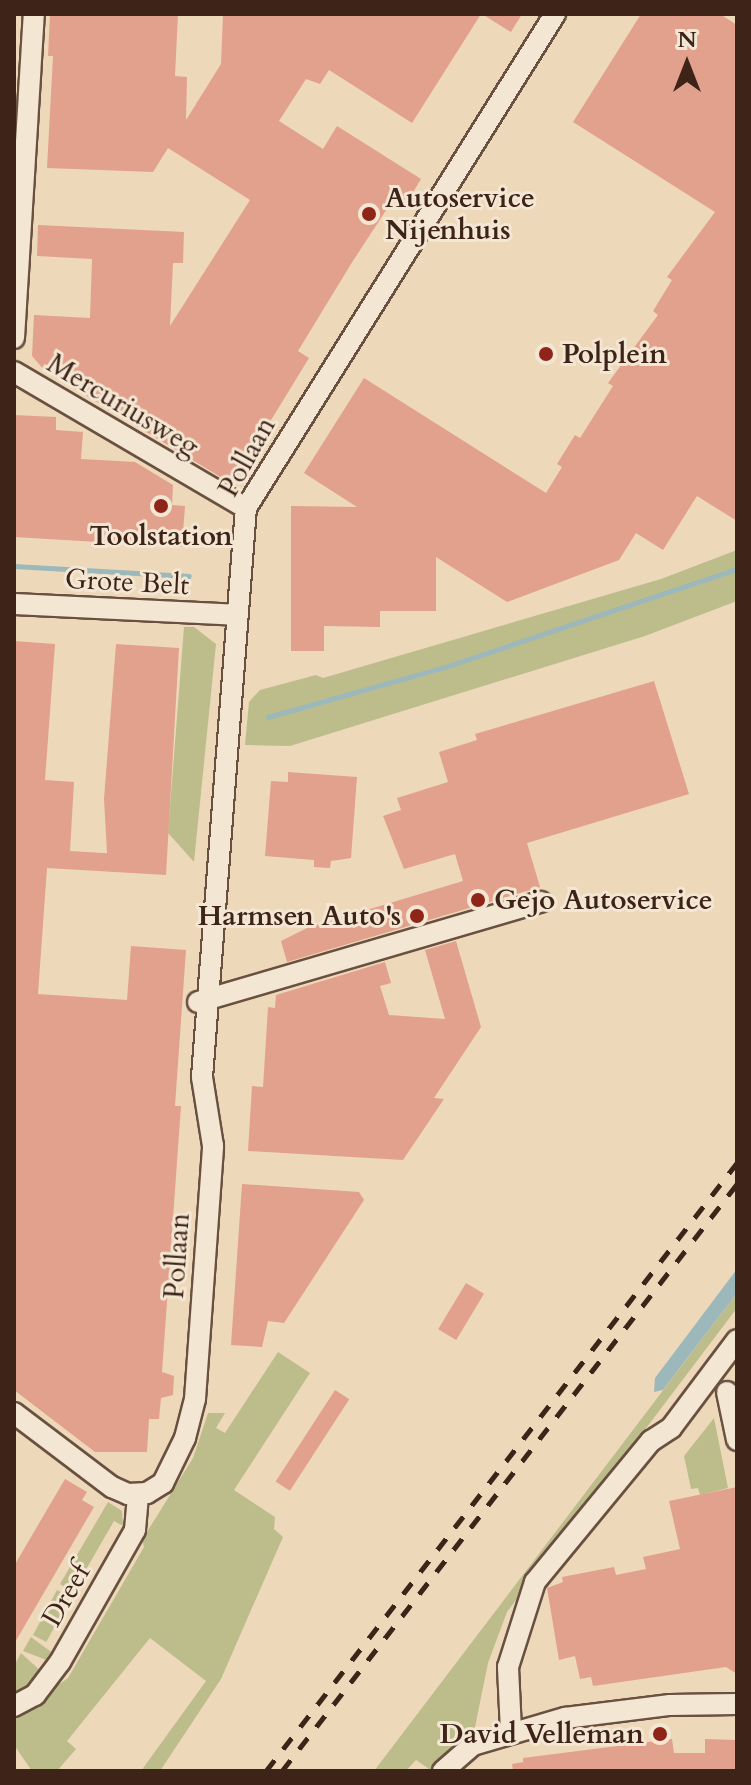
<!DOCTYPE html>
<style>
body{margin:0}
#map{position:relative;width:751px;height:1785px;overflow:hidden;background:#edd8ba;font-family:Cardo,serif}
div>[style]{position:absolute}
.green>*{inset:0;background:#bdbd8c;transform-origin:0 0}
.water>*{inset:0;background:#9db8ba}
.stream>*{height:5px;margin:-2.5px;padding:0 2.5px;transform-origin:2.5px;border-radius:2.5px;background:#9db8ba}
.building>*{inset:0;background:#e2a18c;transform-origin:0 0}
.roads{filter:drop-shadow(2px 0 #695040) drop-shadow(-2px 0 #695040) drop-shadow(0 2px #695040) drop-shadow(0 -2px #695040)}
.minor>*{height:20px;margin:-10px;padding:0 10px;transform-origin:10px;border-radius:10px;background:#f3e6d2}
.rail>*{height:5px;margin-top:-2.5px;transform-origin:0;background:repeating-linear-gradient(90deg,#3d2318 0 14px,transparent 0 28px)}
.dots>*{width:22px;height:22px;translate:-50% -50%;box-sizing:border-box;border:4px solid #f3e6d2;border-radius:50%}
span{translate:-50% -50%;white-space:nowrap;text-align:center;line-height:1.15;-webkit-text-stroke:6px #f3e6d2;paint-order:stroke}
.poi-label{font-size:28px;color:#3d2318;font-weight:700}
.left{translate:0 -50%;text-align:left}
.right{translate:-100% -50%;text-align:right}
.street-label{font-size:28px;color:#3d2318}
.frame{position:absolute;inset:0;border:16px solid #3d2318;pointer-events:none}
.north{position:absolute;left:647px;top:24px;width:80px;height:80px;-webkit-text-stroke:6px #f3e6d2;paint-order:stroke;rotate:0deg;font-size:22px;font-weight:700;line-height:32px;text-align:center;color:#3d2318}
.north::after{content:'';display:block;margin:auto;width:28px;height:36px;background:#3d2318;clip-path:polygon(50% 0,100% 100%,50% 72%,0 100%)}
</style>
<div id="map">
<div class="green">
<div style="clip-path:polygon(737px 550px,737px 601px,645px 636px,290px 746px,245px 745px,249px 702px,260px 690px,316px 675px,323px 678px,661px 579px)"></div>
<div style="clip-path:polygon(184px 627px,194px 627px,216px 644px,194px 862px,168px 833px)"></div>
<div style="clip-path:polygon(737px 1293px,737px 1308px,507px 1612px,488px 1663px,475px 1727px,432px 1771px,416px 1760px,406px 1771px,374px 1771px)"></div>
<div style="clip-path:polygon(278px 1352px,310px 1373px,234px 1490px,275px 1517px,274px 1529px,283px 1537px,221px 1679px,160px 1771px,141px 1771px,206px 1681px,150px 1638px,67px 1741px,76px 1749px,57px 1771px,32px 1771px,14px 1745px,14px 1717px,68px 1678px,144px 1547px,142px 1540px,193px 1458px,208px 1413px,225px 1413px,216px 1428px,225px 1433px)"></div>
<div style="clip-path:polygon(714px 1418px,728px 1488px,700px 1495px,698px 1488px,691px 1489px,684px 1456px)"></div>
<div style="clip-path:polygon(108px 1502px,122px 1511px,123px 1526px,114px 1521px,73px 1592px,60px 1584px)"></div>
<div style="left:57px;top:1590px;width:15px;height:51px;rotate:28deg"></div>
<div style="clip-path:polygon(31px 1637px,54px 1654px,49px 1661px,23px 1651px)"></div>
<div style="clip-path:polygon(21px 1653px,43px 1673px,14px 1695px,14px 1666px)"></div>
</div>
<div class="water">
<div style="clip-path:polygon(737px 1269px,737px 1293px,663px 1390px,654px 1392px,655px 1378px)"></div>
</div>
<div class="stream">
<div style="left:14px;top:566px;width:175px;rotate:3.3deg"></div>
<div style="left:268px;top:717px;width:184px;rotate:-15.8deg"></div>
<div style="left:445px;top:667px;width:308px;rotate:-18.6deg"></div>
</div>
<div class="building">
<div style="clip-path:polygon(50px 14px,178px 14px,175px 76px,187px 77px,186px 120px,221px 64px,223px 14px,481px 14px,412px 123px,329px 70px,320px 84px,306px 79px,279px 121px,323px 149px,337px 126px,421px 179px,407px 202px,396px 195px,351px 264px,298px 351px,309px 358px,232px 484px,44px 370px,32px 356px,34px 315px,90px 318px,92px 259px,37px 256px,38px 225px,184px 232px,183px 263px,173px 263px,170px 326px,250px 200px,168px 148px,153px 172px,47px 168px,53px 56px,48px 56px)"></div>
<div style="clip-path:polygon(482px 14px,522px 14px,511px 32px)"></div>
<div style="clip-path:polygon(641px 14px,720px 14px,737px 25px,737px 521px,697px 496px,663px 550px,636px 533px,619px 560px,507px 602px,436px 557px,436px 611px,380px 611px,380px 627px,324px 626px,324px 651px,291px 651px,291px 506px,357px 507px,304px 473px,364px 378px,546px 493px,562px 467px,557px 464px,575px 435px,580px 438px,613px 386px,608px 383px,658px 315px,653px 311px,672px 280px,667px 277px,715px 212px,573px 122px)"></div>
<div style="clip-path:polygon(14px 415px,56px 417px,56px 430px,83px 432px,81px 459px,135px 462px,173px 485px,172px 505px,185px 506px,182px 547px,14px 537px)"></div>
<div style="clip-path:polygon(14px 641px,55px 644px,45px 780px,74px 782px,70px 851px,103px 853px,107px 853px,104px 799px,116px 644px,179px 648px,166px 875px,47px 868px,38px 994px,127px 1000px,131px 946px,186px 950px,175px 1106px,181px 1106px,162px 1372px,174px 1376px,173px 1395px,161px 1398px,159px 1419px,149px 1419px,147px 1452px,95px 1452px,14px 1390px)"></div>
<div style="clip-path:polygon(654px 681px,689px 794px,527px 843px,540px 887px,287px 962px,281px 941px,307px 928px,463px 881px,455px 854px,404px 869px,383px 816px,401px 810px,397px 798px,448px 782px,439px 752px,477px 740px,475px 734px)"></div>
<div style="clip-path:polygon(288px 772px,357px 777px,351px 858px,331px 861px,330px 868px,314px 867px,314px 860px,265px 856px,271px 781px,288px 782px)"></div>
<div style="clip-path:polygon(456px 941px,481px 1027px,434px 1098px,444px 1099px,403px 1160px,248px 1151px,252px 1086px,263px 1087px,268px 1007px,275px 1008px,276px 995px,385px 962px,391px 983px,380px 986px,389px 1015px,445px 1019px,425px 950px)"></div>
<div style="clip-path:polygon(242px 1184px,359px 1192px,364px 1200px,284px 1323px,268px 1321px,262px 1347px,231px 1345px)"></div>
<div style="left:466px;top:1283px;width:21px;height:54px;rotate:31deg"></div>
<div style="left:335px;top:1390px;width:17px;height:109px;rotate:33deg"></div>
<div style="clip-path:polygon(65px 1479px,87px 1492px,82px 1500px,94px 1507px,14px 1644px,14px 1566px)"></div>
<div style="clip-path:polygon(737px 1487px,737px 1674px,726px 1667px,593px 1686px,591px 1677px,580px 1679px,575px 1656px,559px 1660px,547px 1588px,563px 1582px,562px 1577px,614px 1567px,616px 1575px,646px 1569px,643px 1557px,680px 1549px,669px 1501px)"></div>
<div style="clip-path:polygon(672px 1739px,674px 1753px,705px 1753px,705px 1739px,736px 1740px,736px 1771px,513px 1771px,512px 1764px,523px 1762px,523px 1758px)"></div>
</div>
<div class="roads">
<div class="minor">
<div style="left:14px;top:338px;width:325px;rotate:-86.5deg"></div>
<div style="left:14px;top:372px;width:269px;rotate:30.4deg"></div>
<div style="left:14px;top:604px;width:222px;rotate:2.8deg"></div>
<div style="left:198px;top:1002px;width:357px;rotate:-16.3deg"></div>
<div style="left:727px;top:1392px;width:49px;rotate:78.2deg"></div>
<div style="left:14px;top:1413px;width:123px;rotate:37.1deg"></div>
<div style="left:112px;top:1487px;width:17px;rotate:24deg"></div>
<div style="left:128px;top:1494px;width:19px;rotate:-3deg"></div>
<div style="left:147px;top:1493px;width:19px;rotate:-32deg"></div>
<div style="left:163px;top:1483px;width:50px;rotate:-63.9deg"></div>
<div style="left:185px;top:1438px;width:40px;rotate:-75.6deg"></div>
<div style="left:195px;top:1399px;width:254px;rotate:-85.9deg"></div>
<div style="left:213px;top:1146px;width:70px;rotate:-99.1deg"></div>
<div style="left:202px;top:1077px;width:571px;rotate:-85.58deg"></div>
<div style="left:246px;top:508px;width:583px;rotate:-57.97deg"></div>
<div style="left:14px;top:1706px;width:24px;rotate:-28deg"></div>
<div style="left:35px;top:1695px;width:41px;rotate:-52.9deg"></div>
<div style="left:60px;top:1662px;width:152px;rotate:-60.4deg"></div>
<div style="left:135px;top:1530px;width:35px;rotate:-85deg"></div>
<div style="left:511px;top:1731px;width:64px;rotate:-92.7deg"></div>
<div style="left:508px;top:1667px;width:89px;rotate:-72.4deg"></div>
<div style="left:535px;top:1582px;width:183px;rotate:-50.6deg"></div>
<div style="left:651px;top:1441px;width:24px;rotate:-33deg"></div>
<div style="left:671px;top:1428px;width:110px;rotate:-53.1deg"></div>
<div style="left:443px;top:1771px;width:40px;rotate:-41deg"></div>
<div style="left:473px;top:1745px;width:96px;rotate:-16.4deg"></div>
<div style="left:565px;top:1718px;width:106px;rotate:-7.1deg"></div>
<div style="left:670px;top:1705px;width:67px;rotate:-0.9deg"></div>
</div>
</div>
<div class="rail">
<div style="left:266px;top:1771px;width:769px;rotate:-52.24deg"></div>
<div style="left:282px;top:1771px;width:743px;rotate:-52.22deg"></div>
</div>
<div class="dots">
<div style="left:369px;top:214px;background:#8f2418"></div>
<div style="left:546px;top:354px;background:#8f2418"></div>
<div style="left:161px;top:506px;background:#8f2418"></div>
<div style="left:478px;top:900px;background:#8f2418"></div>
<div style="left:417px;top:916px;background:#8f2418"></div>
<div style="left:660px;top:1734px;background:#8f2418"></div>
</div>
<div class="poi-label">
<span class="left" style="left:385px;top:214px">Autoservice<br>Nijenhuis</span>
<span class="left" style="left:562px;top:354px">Polplein</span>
<span style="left:161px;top:536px">Toolstation</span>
<span class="left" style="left:494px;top:900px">Gejo Autoservice</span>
<span class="right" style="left:401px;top:916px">Harmsen Auto's</span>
<span class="right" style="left:644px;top:1734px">David Velleman</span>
</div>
<div class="street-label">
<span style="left:123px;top:405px;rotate:31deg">Mercuriusweg</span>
<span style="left:247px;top:457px;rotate:-61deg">Pollaan</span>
<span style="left:127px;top:582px;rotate:3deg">Grote Belt</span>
<span style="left:177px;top:1256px;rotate:-86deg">Pollaan</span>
<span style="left:66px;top:1595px;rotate:-60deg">Dreef</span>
</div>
<div class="frame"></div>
<div class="north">N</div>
</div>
